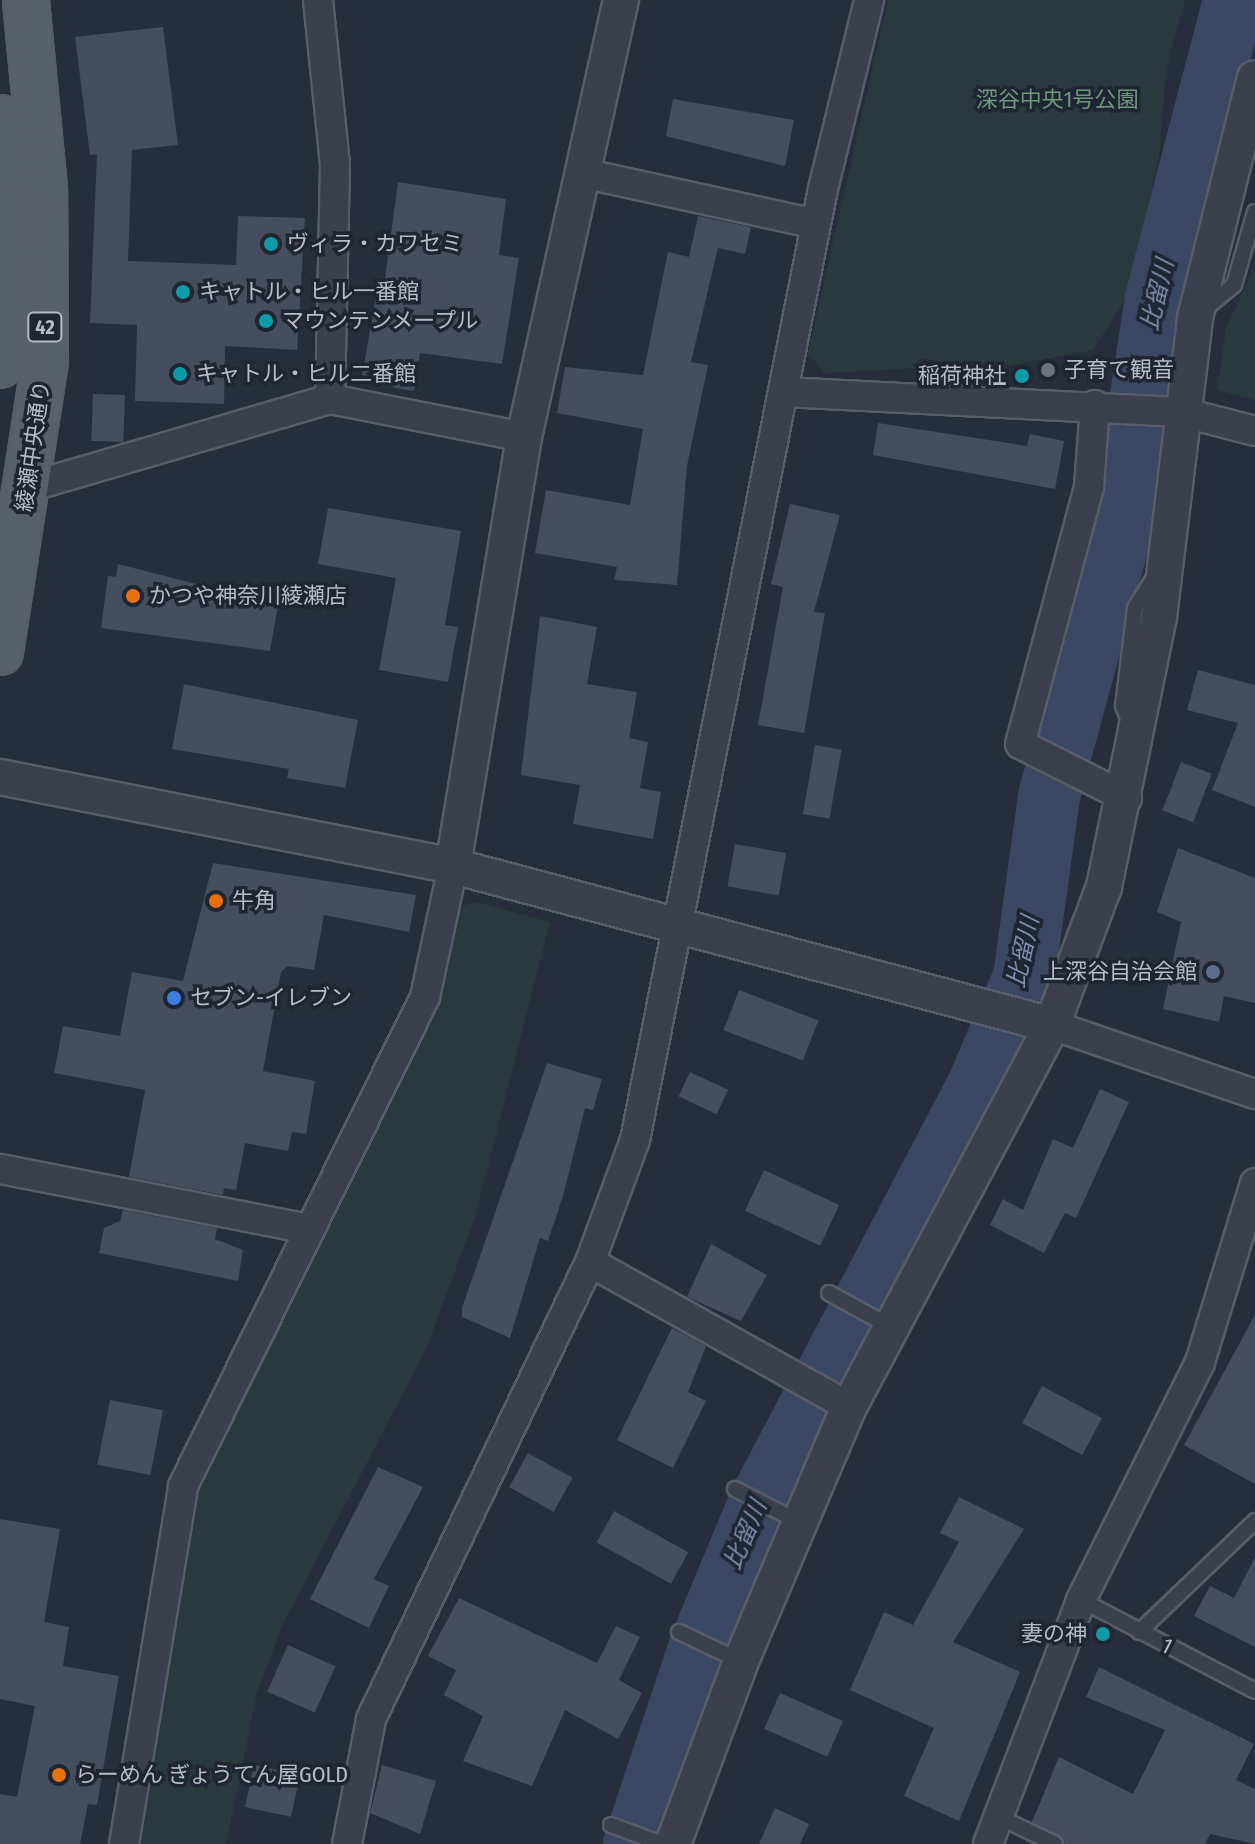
<!DOCTYPE html>
<meta charset="utf-8">
<style>
body{margin:0}
#map{position:relative;width:1255px;height:1844px;overflow:hidden;background:#262e3d;font-family:"Fira Sans Condensed","Noto Sans JP",sans-serif}
div>[style]{position:absolute}
.green>*{inset:0;background:#283a3e}
.river>*{height:62px;margin:-31px;padding:0 31px;transform-origin:31px;border-radius:31px;background:#3a4864}
.building>*{inset:0;background:#454d5f;transform-origin:0 0}
.roads{filter:drop-shadow(2px 0 #575e6b) drop-shadow(-2px 0 #575e6b) drop-shadow(0 2px #575e6b) drop-shadow(0 -2px #575e6b)}
.service>*{height:14px;margin:-7px;padding:0 7px;transform-origin:7px;border-radius:7px;background:#3a404e}
.minor>*{height:28px;margin:-14px;padding:0 14px;transform-origin:14px;border-radius:14px;background:#3a404e}
.tertiary>*{height:34px;margin:-17px;padding:0 17px;transform-origin:17px;border-radius:17px;background:#3a404e}
.primary>*{height:44px;margin:-22px;padding:0 22px;transform-origin:22px;border-radius:22px;background:#585f6d}
.dots>*{width:22px;height:22px;translate:-50% -50%;box-sizing:border-box;border:4px solid #1e2533;border-radius:50%}
span{translate:-50% -50%;white-space:nowrap;text-align:center;line-height:1.15;-webkit-text-stroke:7px #1e2533;paint-order:stroke}
.shield-label span{padding:2px 6px;background:#1e2533;border:2px solid;border-radius:6px;-webkit-text-stroke-width:0}
.shield-label{font-size:20px;color:#b6bbc8;font-weight:700}
.park-label{font-size:22px;color:#6e987b}
.poi-label{font-size:22px;color:#b6bbc8}
.left{translate:0 -50%;text-align:left}
.right{translate:-100% -50%;text-align:right}
.street-label{font-size:22px;color:#b6bbc8}
.water-label{font-size:24px;color:#7f8faf;font-style:italic}
</style>
<div id="map">
<div class="green">
<div style="clip-path:polygon(888px 0,1185px 0,1166px 69px,1160px 150px,1131px 290px,1093px 350px,986px 370px,920px 358px,917px 368px,824px 373px,808px 353px)"></div>
<div style="clip-path:polygon(1255px 264px,1255px 400px,1217px 390px,1226px 329px)"></div>
<div style="clip-path:polygon(476px 902px,550px 922px,475px 1217px,426px 1349px,282px 1626px,257px 1693px,226px 1844px,131px 1844px,194px 1497px,454px 909px)"></div>
</div>
<div class="river">
<div style="left:634px;top:1844px;width:212px;rotate:-71.6deg"></div>
<div style="left:701px;top:1643px;width:156px;rotate:-67.4deg"></div>
<div style="left:761px;top:1499px;width:464px;rotate:-62.3deg"></div>
<div style="left:977px;top:1088px;width:121px;rotate:-67.1deg"></div>
<div style="left:1024px;top:977px;width:183px;rotate:-82.1deg"></div>
<div style="left:1049px;top:796px;width:261px;rotate:-74.7deg"></div>
<div style="left:1118px;top:544px;width:249px;rotate:-81.2deg"></div>
<div style="left:1156px;top:298px;width:308px;rotate:-75.3deg"></div>
</div>
<div class="building">
<div style="clip-path:polygon(163px 27px,178px 145px,132px 150px,128px 261px,236px 265px,238px 216px,305px 218px,297px 350px,225px 346px,224px 404px,135px 401px,137px 325px,90px 323px,97px 154px,90px 155px,75px 37px)"></div>
<div style="clip-path:polygon(673px 99px,794px 120px,785px 166px,666px 136px)"></div>
<div style="clip-path:polygon(398px 182px,506px 199px,499px 255px,519px 258px,502px 364px,420px 353px,414px 391px,361px 382px,378px 285px,384px 286px)"></div>
<div style="clip-path:polygon(698px 216px,751px 227px,745px 254px,718px 248px,691px 362px,708px 365px,687px 466px,677px 585px,614px 580px,617px 567px,535px 553px,546px 490px,630px 505px,643px 429px,557px 413px,565px 367px,643px 375px,668px 252px,689px 257px)"></div>
<div style="left:93px;top:394px;width:32px;height:47px;rotate:2deg"></div>
<div style="clip-path:polygon(878px 423px,1027px 446px,1030px 434px,1064px 441px,1055px 489px,873px 455px)"></div>
<div style="clip-path:polygon(790px 504px,840px 515px,814px 612px,825px 613px,804px 733px,758px 725px,783px 587px,771px 584px)"></div>
<div style="clip-path:polygon(328px 508px,461px 531px,445px 625px,458px 627px,448px 682px,379px 670px,396px 578px,318px 564px)"></div>
<div style="clip-path:polygon(118px 564px,278px 605px,270px 651px,101px 628px,108px 576px,116px 577px)"></div>
<div style="clip-path:polygon(540px 616px,597px 627px,587px 684px,637px 692px,629px 738px,648px 742px,640px 788px,661px 792px,653px 839px,573px 824px,580px 785px,521px 775px)"></div>
<div style="clip-path:polygon(1198px 670px,1255px 685px,1255px 807px,1212px 790px,1238px 723px,1187px 710px)"></div>
<div style="clip-path:polygon(184px 684px,358px 720px,345px 788px,287px 778px,289px 769px,172px 749px)"></div>
<div style="left:815px;top:745px;width:27px;height:70px;rotate:10deg"></div>
<div style="left:1181px;top:762px;width:33px;height:52px;rotate:21deg"></div>
<div style="left:735px;top:844px;width:52px;height:43px;rotate:10deg"></div>
<div style="clip-path:polygon(1178px 848px,1255px 878px,1255px 1003px,1224px 996px,1219px 1022px,1163px 1009px,1181px 922px,1157px 912px)"></div>
<div style="clip-path:polygon(213px 863px,416px 895px,409px 932px,324px 915px,314px 970px,288px 966px,281px 972px,263px 1071px,315px 1081px,306px 1134px,292px 1132px,288px 1151px,245px 1143px,236px 1190px,224px 1188px,223px 1195px,129px 1177px,145px 1090px,54px 1073px,63px 1026px,120px 1036px,132px 972px,183px 981px)"></div>
<div style="left:739px;top:990px;width:85px;height:43px;rotate:21deg"></div>
<div style="clip-path:polygon(547px 1063px,602px 1079px,593px 1110px,585px 1108px,563px 1196px,548px 1241px,540px 1238px,510px 1338px,462px 1317px,462px 1308px)"></div>
<div style="left:690px;top:1072px;width:42px;height:27px;rotate:25deg"></div>
<div style="clip-path:polygon(1100px 1089px,1129px 1102px,1076px 1218px,1065px 1213px,1044px 1253px,990px 1225px,1003px 1199px,1023px 1210px,1053px 1139px,1073px 1148px)"></div>
<div style="left:764px;top:1170px;width:83px;height:45px;rotate:25deg"></div>
<div style="clip-path:polygon(123px 1210px,217px 1228px,215px 1239px,243px 1250px,238px 1281px,99px 1253px,104px 1228px,120px 1221px)"></div>
<div style="clip-path:polygon(711px 1244px,767px 1275px,741px 1321px,687px 1297px)"></div>
<div style="clip-path:polygon(1255px 1315px,1255px 1484px,1184px 1445px)"></div>
<div style="clip-path:polygon(672px 1328px,706px 1346px,688px 1392px,706px 1401px,673px 1468px,617px 1440px)"></div>
<div style="left:1042px;top:1386px;width:68px;height:42px;rotate:28deg"></div>
<div style="left:110px;top:1400px;width:54px;height:66px;rotate:11deg"></div>
<div style="left:528px;top:1453px;width:51px;height:39px;rotate:29deg"></div>
<div style="clip-path:polygon(378px 1467px,423px 1487px,374px 1579px,389px 1586px,369px 1628px,310px 1599px)"></div>
<div style="clip-path:polygon(959px 1497px,1024px 1529px,953px 1642px,1020px 1672px,959px 1821px,904px 1796px,934px 1728px,850px 1690px,884px 1612px,913px 1625px,959px 1542px,940px 1533px)"></div>
<div style="left:614px;top:1511px;width:85px;height:36px;rotate:29deg"></div>
<div style="clip-path:polygon(0 1519px,60px 1529px,44px 1622px,69px 1627px,63px 1666px,119px 1676px,97px 1805px,88px 1804px,80px 1844px,0 1844px,0 1794px,17px 1797px,35px 1706px,0 1699px)"></div>
<div style="clip-path:polygon(1255px 1557px,1255px 1647px,1194px 1616px,1210px 1586px,1234px 1598px)"></div>
<div style="clip-path:polygon(459px 1598px,597px 1663px,616px 1626px,640px 1637px,619px 1680px,642px 1693px,618px 1739px,565px 1710px,532px 1786px,463px 1761px,483px 1716px,444px 1695px,456px 1670px,428px 1656px)"></div>
<div style="left:288px;top:1645px;width:52px;height:51px;rotate:24deg"></div>
<div style="clip-path:polygon(1099px 1667px,1254px 1744px,1236px 1780px,1255px 1789px,1255px 1844px,1210px 1834px,1205px 1844px,1065px 1844px,1032px 1822px,1059px 1757px,1133px 1794px,1165px 1730px,1086px 1697px)"></div>
<div style="left:780px;top:1693px;width:69px;height:39px;rotate:24deg"></div>
<div style="left:254px;top:1765px;width:47px;height:43px;rotate:12deg"></div>
<div style="clip-path:polygon(382px 1765px,436px 1781px,420px 1834px,370px 1813px)"></div>
<div style="clip-path:polygon(775px 1808px,809px 1824px,800px 1844px,759px 1844px)"></div>
</div>
<div class="roads">
<div class="service">
<div style="left:1204px;top:310px;width:39px;rotate:-40deg"></div>
<div style="left:1234px;top:285px;width:76px;rotate:-74deg"></div>
<div style="left:1131px;top:725px;width:21px;rotate:-113deg"></div>
<div style="left:1123px;top:706px;width:99px;rotate:-83deg"></div>
<div style="left:1135px;top:608px;width:36px;rotate:-58deg"></div>
<div style="left:829px;top:1293px;width:71px;rotate:28.7deg"></div>
<div style="left:735px;top:1489px;width:72px;rotate:27.3deg"></div>
<div style="left:1081px;top:1600px;width:196px;rotate:27.6deg"></div>
<div style="left:679px;top:1632px;width:68px;rotate:25.4deg"></div>
<div style="left:1139px;top:1632px;width:161px;rotate:-43.7deg"></div>
<div style="left:999px;top:1817px;width:62px;rotate:25.7deg"></div>
<div style="left:611px;top:1825px;width:54px;rotate:20.4deg"></div>
</div>
<div class="minor">
<div style="left:318px;top:0;width:165px;rotate:84.1deg"></div>
<div style="left:335px;top:164px;width:235px;rotate:91.2deg"></div>
<div style="left:582px;top:173px;width:239px;rotate:12.3deg"></div>
<div style="left:784px;top:392px;width:398px;rotate:2.9deg"></div>
<div style="left:1181px;top:412px;width:76px;rotate:14.4deg"></div>
<div style="left:1095px;top:405px;width:82px;rotate:94.2deg"></div>
<div style="left:1089px;top:487px;width:266px;rotate:105deg"></div>
<div style="left:1020px;top:744px;width:120px;rotate:26.8deg"></div>
<div style="left:29px;top:487px;width:314px;rotate:-16.3deg"></div>
<div style="left:330px;top:399px;width:198px;rotate:11.1deg"></div>
<div style="left:1052px;top:1025px;width:214px;rotate:18.8deg"></div>
<div style="left:0;top:1169px;width:315px;rotate:11deg"></div>
<div style="left:590px;top:1262px;width:297px;rotate:29.2deg"></div>
<div style="left:124px;top:1844px;width:363px;rotate:-80.6deg"></div>
<div style="left:183px;top:1486px;width:546px;rotate:-63.67deg"></div>
<div style="left:425px;top:997px;width:134px;rotate:-77.9deg"></div>
<div style="left:347px;top:1844px;width:127px;rotate:-79.1deg"></div>
<div style="left:371px;top:1719px;width:507px;rotate:-64.4deg"></div>
<div style="left:590px;top:1262px;width:130px;rotate:-69.8deg"></div>
<div style="left:635px;top:1140px;width:969px;rotate:-78.82deg"></div>
<div style="left:823px;top:189px;width:195px;rotate:-76.3deg"></div>
<div style="left:988px;top:1844px;width:261px;rotate:-69.1deg"></div>
<div style="left:1081px;top:1600px;width:266px;rotate:-63.4deg"></div>
<div style="left:1200px;top:1362px;width:187px;rotate:-72.9deg"></div>
</div>
<div class="tertiary">
<div style="left:0;top:777px;width:462px;rotate:11.1deg"></div>
<div style="left:453px;top:866px;width:620px;rotate:14.87deg"></div>
<div style="left:453px;top:866px;width:435px;rotate:-80.6deg"></div>
<div style="left:524px;top:437px;width:448px;rotate:-77.5deg"></div>
<div style="left:673px;top:1844px;width:195px;rotate:-69.6deg"></div>
<div style="left:741px;top:1661px;width:276px;rotate:-67deg"></div>
<div style="left:849px;top:1407px;width:433px;rotate:-62deg"></div>
<div style="left:1052px;top:1025px;width:147px;rotate:-69.4deg"></div>
<div style="left:1104px;top:887px;width:276px;rotate:-78.5deg"></div>
<div style="left:1159px;top:617px;width:301px;rotate:-83.1deg"></div>
<div style="left:1195px;top:318px;width:247px;rotate:-76deg"></div>
</div>
<div class="primary">
<div style="left:0;top:118px;width:88px;rotate:85.5deg"></div>
<div style="left:7px;top:206px;width:159px;rotate:92.5deg"></div>
<div style="left:0;top:652px;width:295px;rotate:-81.2deg"></div>
<div style="left:45px;top:360px;width:172px;rotate:-90.3deg"></div>
<div style="left:44px;top:188px;width:189px;rotate:-95.5deg"></div>
</div>
</div>
<div class="dots">
<div style="left:271px;top:244px;background:#0f9aa8"></div>
<div style="left:183px;top:292px;background:#0f9aa8"></div>
<div style="left:266px;top:321px;background:#0f9aa8"></div>
<div style="left:1048px;top:370px;background:#6b7280"></div>
<div style="left:180px;top:374px;background:#0f9aa8"></div>
<div style="left:1022px;top:376px;background:#0f9aa8"></div>
<div style="left:133px;top:596px;background:#e8710a"></div>
<div style="left:216px;top:901px;background:#e8710a"></div>
<div style="left:1213px;top:972px;background:#5c6f8a"></div>
<div style="left:174px;top:998px;background:#3f7fe0"></div>
<div style="left:1103px;top:1634px;background:#0f9aa8"></div>
<div style="left:59px;top:1775px;background:#e8710a"></div>
</div>
<div class="shield-label">
<span style="left:45px;top:327px">42</span>
</div>
<div class="park-label">
<span style="left:1057px;top:100px">深谷中央1号公園</span>
</div>
<div class="poi-label">
<span class="left" style="left:287px;top:244px">ヴィラ・カワセミ</span>
<span class="left" style="left:199px;top:292px">キャトル・ヒル一番館</span>
<span class="left" style="left:282px;top:321px">マウンテンメープル</span>
<span class="left" style="left:1064px;top:370px">子育て観音</span>
<span class="left" style="left:196px;top:374px">キャトル・ヒル二番館</span>
<span class="right" style="left:1006px;top:376px">稲荷神社</span>
<span class="left" style="left:149px;top:596px">かつや神奈川綾瀬店</span>
<span class="left" style="left:232px;top:901px">牛角</span>
<span class="right" style="left:1197px;top:972px">上深谷自治会館</span>
<span class="left" style="left:190px;top:998px">セブン-イレブン</span>
<span class="right" style="left:1087px;top:1634px">妻の神</span>
<span class="left" style="left:75px;top:1775px">らーめん ぎょうてん屋GOLD</span>
</div>
<div class="street-label">
<span style="left:33px;top:446px;rotate:-82deg">綾瀬中央通り</span>
<span style="left:1167px;top:1646px;rotate:27deg">1</span>
</div>
<div class="water-label">
<span style="left:1158px;top:295px;rotate:-77deg">比留川</span>
<span style="left:1024px;top:952px;rotate:-78deg">比留川</span>
<span style="left:746px;top:1535px;rotate:-67deg">比留川</span>
</div>
</div>
